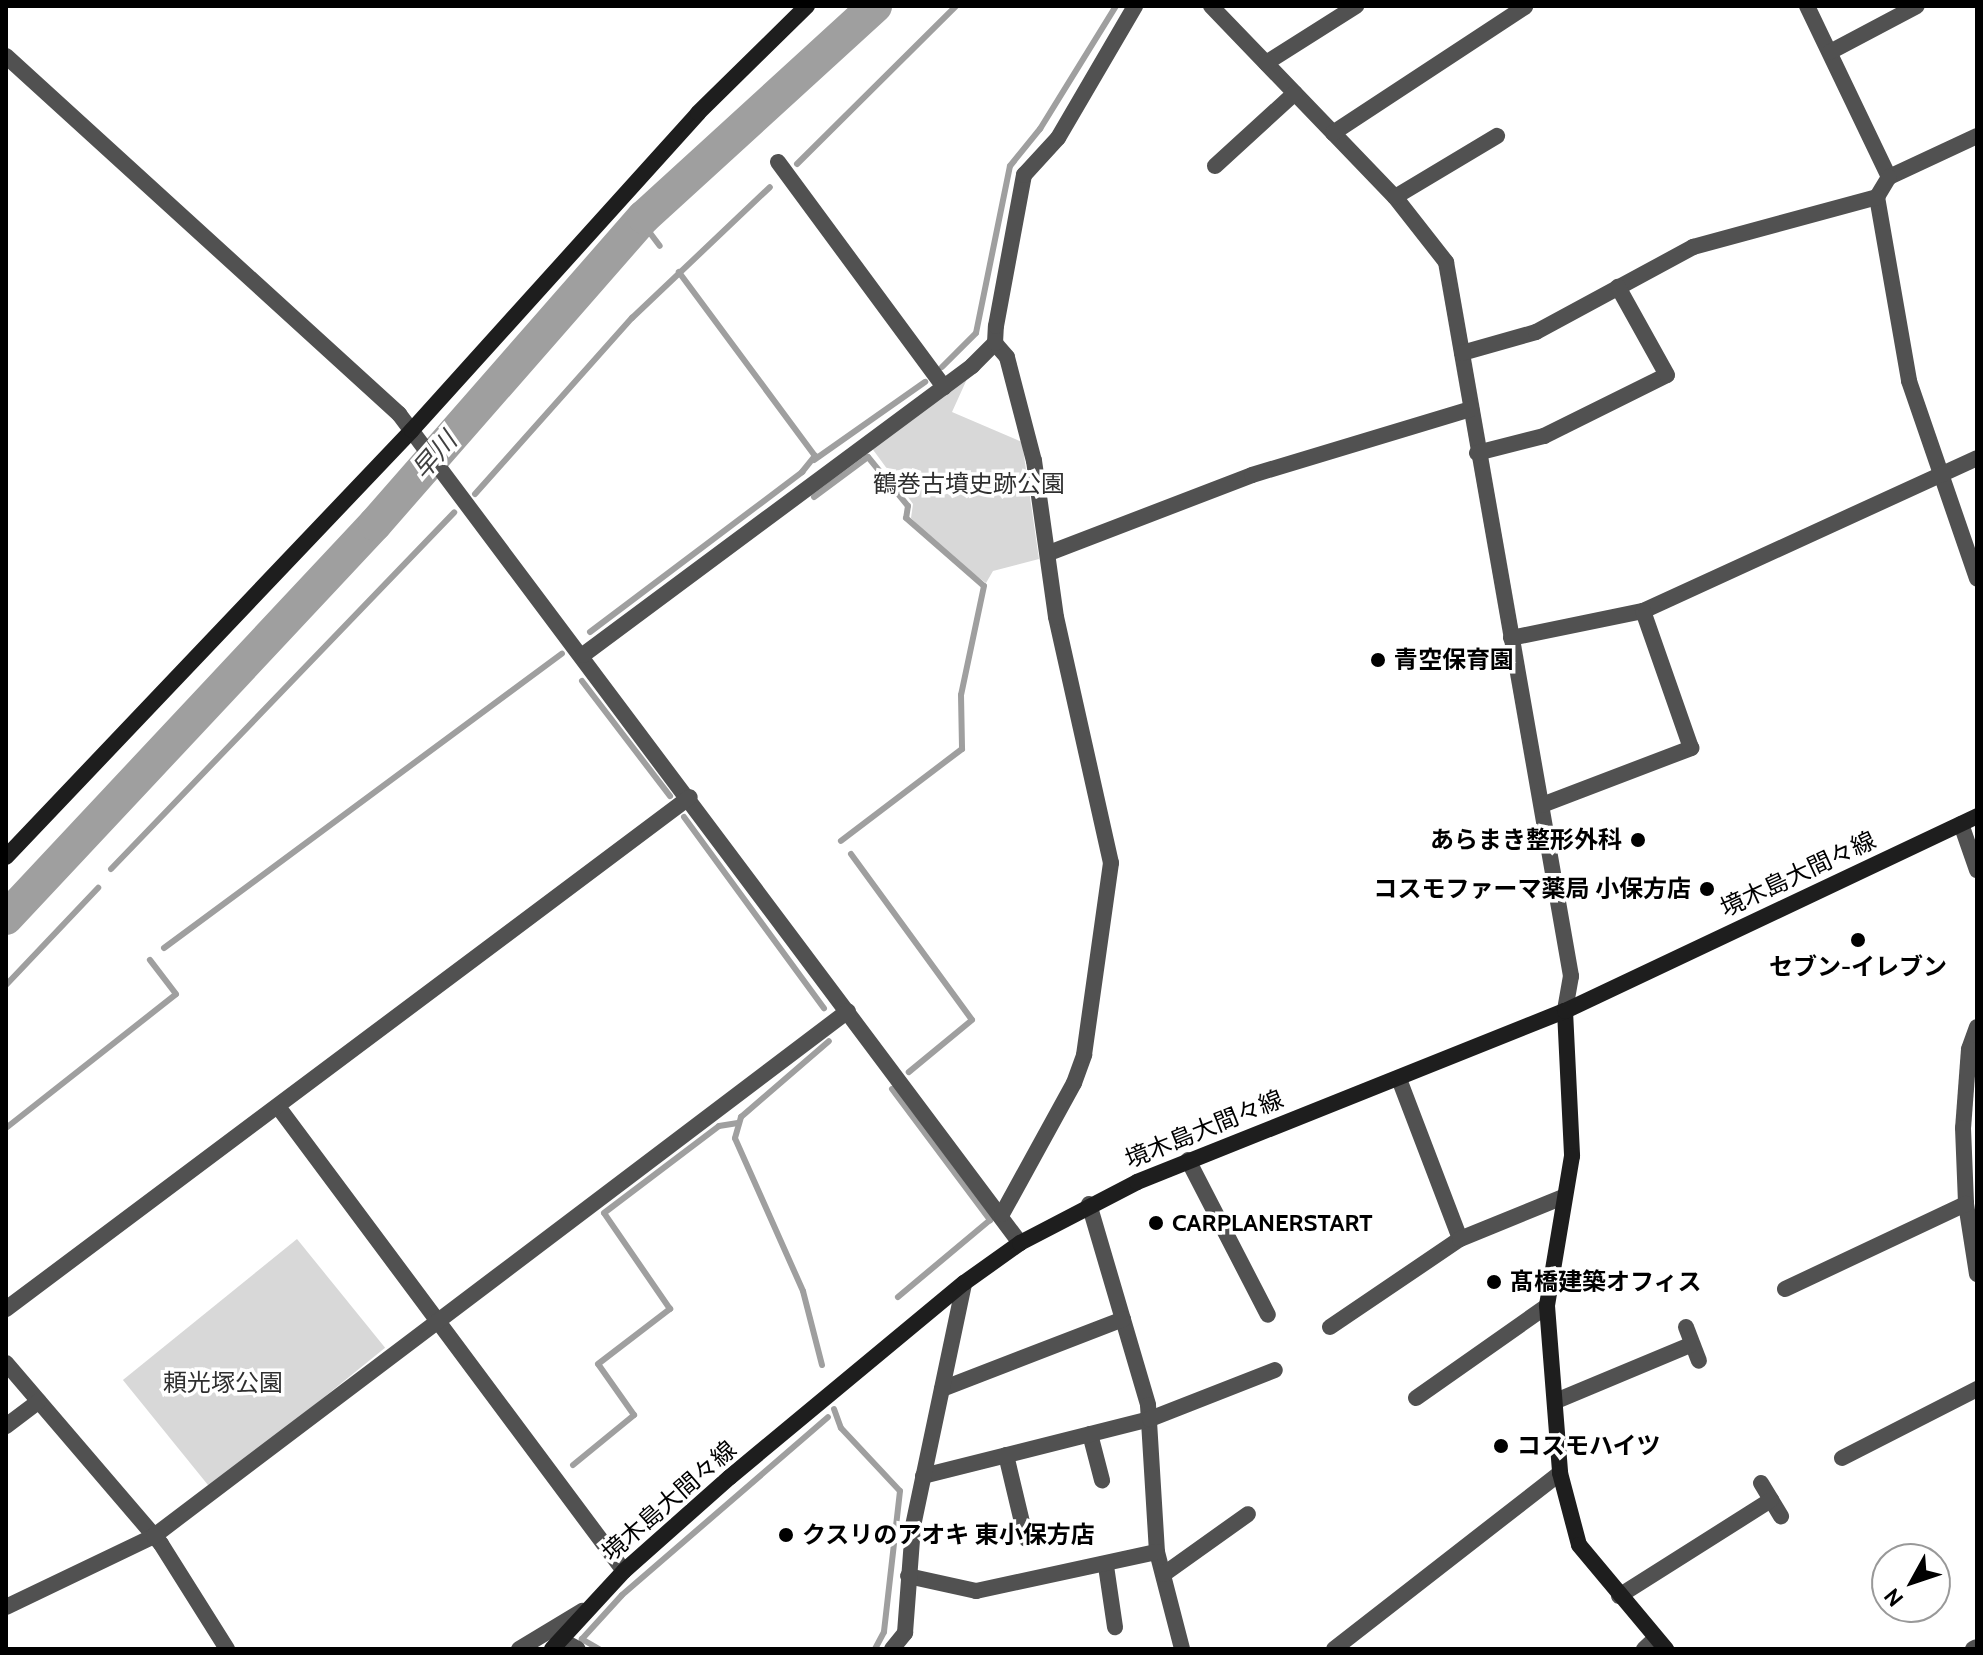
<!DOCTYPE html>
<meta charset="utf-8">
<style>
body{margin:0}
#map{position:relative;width:1983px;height:1655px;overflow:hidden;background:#fff;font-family:Cabin,"Noto Sans JP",sans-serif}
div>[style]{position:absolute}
.green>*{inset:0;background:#d8d8d8;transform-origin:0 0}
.stream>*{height:6px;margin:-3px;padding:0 3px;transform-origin:3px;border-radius:3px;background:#9f9f9f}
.river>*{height:34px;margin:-17px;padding:0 17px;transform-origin:17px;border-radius:17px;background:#9f9f9f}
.street>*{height:16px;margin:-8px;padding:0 8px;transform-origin:8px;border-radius:8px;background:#515151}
.secondary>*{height:16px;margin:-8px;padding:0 8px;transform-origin:8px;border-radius:8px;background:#1e1e1e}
.dots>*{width:22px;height:22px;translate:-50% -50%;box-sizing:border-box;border:4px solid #fff;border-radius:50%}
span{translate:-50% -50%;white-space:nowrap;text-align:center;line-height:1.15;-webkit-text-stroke:7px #fff;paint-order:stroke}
.park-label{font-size:24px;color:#2f2f2f}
.poi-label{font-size:24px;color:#000;font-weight:700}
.left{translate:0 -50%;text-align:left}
.right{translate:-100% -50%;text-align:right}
.street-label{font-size:24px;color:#000}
.water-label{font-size:26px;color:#404040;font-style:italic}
.frame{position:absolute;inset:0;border:8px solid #000;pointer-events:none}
.north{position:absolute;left:1871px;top:1543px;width:80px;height:80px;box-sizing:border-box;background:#fff;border:2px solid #999;border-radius:50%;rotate:230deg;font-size:22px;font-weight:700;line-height:32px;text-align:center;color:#000}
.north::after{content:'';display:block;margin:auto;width:28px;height:36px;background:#000;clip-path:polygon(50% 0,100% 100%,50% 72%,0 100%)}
</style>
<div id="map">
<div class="green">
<div style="clip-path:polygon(967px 379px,952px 412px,1022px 442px,1039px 559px,993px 571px,986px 583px,943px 551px,911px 518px,913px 504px,871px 447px)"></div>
<div style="left:297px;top:1239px;width:140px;height:224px;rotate:51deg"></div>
</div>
<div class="stream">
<div style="left:797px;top:164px;width:224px;rotate:-44.8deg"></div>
<div style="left:641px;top:221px;width:31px;rotate:53deg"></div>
<div style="left:942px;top:367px;width:48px;rotate:-45deg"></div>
<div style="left:976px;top:333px;width:170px;rotate:-78.5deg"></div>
<div style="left:1010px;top:166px;width:48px;rotate:-51deg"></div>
<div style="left:1040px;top:129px;width:145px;rotate:-58.3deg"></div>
<div style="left:814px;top:460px;width:136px;rotate:-35.1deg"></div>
<div style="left:475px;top:494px;width:236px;rotate:-48.3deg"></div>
<div style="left:632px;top:318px;width:190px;rotate:-43.5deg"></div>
<div style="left:814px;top:497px;width:67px;rotate:-36.5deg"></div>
<div style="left:868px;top:457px;width:63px;rotate:50.8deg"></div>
<div style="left:908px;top:506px;width:12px;rotate:99deg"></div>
<div style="left:906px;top:518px;width:103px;rotate:41.1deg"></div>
<div style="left:984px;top:586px;width:111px;rotate:101.9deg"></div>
<div style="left:961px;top:695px;width:54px;rotate:88.9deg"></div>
<div style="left:962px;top:749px;width:152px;rotate:142.8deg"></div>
<div style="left:590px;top:632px;width:266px;rotate:-37deg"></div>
<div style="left:802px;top:472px;width:21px;rotate:-51deg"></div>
<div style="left:815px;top:456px;width:229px;rotate:-126.5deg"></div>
<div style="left:582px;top:681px;width:145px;rotate:52.6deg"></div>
<div style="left:684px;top:817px;width:237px;rotate:53.8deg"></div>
<div style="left:851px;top:854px;width:205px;rotate:53.9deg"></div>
<div style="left:972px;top:1020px;width:82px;rotate:140.5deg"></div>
<div style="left:111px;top:869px;width:495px;rotate:-46.1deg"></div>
<div style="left:164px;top:948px;width:495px;rotate:-36.5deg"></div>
<div style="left:6px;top:985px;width:134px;rotate:-46.5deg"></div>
<div style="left:892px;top:1089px;width:164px;rotate:53.2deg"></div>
<div style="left:990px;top:1220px;width:120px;rotate:140.1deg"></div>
<div style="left:6px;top:1128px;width:216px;rotate:-38.2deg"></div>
<div style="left:176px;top:994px;width:43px;rotate:-127.4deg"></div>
<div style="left:822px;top:1365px;width:76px;rotate:-104.4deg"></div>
<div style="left:803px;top:1291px;width:167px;rotate:-114deg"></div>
<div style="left:735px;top:1138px;width:22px;rotate:-74deg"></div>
<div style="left:741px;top:1117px;width:116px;rotate:-40.8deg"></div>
<div style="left:834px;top:1409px;width:20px;rotate:70deg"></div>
<div style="left:841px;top:1428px;width:86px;rotate:46.9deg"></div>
<div style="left:900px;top:1491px;width:142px;rotate:96.5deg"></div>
<div style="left:884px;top:1632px;width:19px;rotate:118deg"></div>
<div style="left:573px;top:1465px;width:79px;rotate:-39.3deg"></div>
<div style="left:634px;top:1415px;width:62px;rotate:-125.2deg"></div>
<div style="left:598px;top:1364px;width:91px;rotate:-37.4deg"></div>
<div style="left:670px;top:1309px;width:116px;rotate:-124.5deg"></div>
<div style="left:604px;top:1213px;width:144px;rotate:-37.1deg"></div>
<div style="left:719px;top:1126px;width:19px;rotate:-9deg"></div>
<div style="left:599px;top:1649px;width:20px;rotate:-150deg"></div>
<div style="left:582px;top:1639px;width:59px;rotate:-47.7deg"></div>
<div style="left:622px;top:1595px;width:272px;rotate:-40.8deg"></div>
</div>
<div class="river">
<div style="left:6px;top:918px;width:540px;rotate:-46.88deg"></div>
<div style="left:375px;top:524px;width:408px;rotate:-48.8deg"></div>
<div style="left:644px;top:217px;width:313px;rotate:-42.4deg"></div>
</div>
<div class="street">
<div style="left:1211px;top:6px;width:265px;rotate:46.1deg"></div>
<div style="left:1395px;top:197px;width:83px;rotate:51.9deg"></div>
<div style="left:1446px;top:262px;width:725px;rotate:80.07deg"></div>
<div style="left:1571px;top:976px;width:36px;rotate:100deg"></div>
<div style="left:1807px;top:6px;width:190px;rotate:64.4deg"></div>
<div style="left:1830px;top:52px;width:98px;rotate:-27.9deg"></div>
<div style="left:6px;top:56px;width:532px;rotate:42.33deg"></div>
<div style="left:399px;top:414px;width:1036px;rotate:53.16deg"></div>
<div style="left:1266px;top:63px;width:107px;rotate:-32.3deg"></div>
<div style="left:1333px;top:133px;width:230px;rotate:-33.3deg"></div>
<div style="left:1977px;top:136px;width:97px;rotate:155deg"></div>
<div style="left:1889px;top:177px;width:23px;rotate:121deg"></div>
<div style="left:1877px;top:197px;width:187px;rotate:80.1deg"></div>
<div style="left:1909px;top:381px;width:209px;rotate:71deg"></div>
<div style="left:778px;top:162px;width:280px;rotate:53.6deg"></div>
<div style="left:1215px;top:166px;width:108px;rotate:-42.4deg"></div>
<div style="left:1395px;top:197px;width:119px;rotate:-30.9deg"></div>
<div style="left:1462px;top:353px;width:77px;rotate:-15.8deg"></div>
<div style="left:1536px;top:332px;width:179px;rotate:-28.4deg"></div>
<div style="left:1693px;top:247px;width:191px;rotate:-15.2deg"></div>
<div style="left:1477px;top:453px;width:69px;rotate:-14.2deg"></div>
<div style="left:1544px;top:436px;width:137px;rotate:-26.4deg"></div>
<div style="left:1667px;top:375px;width:101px;rotate:-119.1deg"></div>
<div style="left:1049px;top:553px;width:217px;rotate:-21deg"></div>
<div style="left:1252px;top:475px;width:229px;rotate:-16.8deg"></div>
<div style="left:1511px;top:638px;width:135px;rotate:-11.6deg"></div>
<div style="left:1643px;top:611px;width:367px;rotate:-24.6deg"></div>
<div style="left:583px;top:655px;width:485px;rotate:-36.6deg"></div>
<div style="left:972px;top:366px;width:33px;rotate:-45deg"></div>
<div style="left:1542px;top:805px;width:160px;rotate:-20.9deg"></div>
<div style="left:1691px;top:748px;width:145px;rotate:-109.3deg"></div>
<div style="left:1961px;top:824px;width:49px;rotate:70.8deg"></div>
<div style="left:1977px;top:1027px;width:23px;rotate:110deg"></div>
<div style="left:1969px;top:1049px;width:79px;rotate:94.3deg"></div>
<div style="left:1963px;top:1128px;width:76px;rotate:87.7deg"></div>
<div style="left:1966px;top:1204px;width:71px;rotate:81.1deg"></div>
<div style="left:1399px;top:1079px;width:171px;rotate:69.1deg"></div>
<div style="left:279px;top:1108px;width:577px;rotate:53.31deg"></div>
<div style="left:1188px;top:1160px;width:174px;rotate:62.7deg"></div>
<div style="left:1089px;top:1204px;width:209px;rotate:73.6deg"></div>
<div style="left:1148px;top:1405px;width:147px;rotate:86.5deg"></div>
<div style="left:1157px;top:1552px;width:100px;rotate:75.5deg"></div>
<div style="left:1002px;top:1214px;width:149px;rotate:-61.2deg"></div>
<div style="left:1074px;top:1083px;width:30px;rotate:-70deg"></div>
<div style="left:1084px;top:1055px;width:194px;rotate:-82deg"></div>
<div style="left:1111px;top:863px;width:252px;rotate:-102.6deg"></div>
<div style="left:1056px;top:617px;width:158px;rotate:-98deg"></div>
<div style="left:1034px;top:461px;width:107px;rotate:-104.6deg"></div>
<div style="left:1007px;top:357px;width:18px;rotate:-131deg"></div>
<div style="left:995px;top:343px;width:17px;rotate:-87deg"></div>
<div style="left:996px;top:326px;width:154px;rotate:-79.5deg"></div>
<div style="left:1024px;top:175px;width:50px;rotate:-47.4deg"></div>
<div style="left:1058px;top:138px;width:153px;rotate:-59.7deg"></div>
<div style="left:1785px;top:1289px;width:200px;rotate:-25.2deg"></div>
<div style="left:6px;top:1309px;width:854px;rotate:-36.82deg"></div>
<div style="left:1330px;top:1327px;width:157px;rotate:-34.1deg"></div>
<div style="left:1460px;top:1239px;width:111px;rotate:-22.2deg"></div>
<div style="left:1686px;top:1327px;width:36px;rotate:69deg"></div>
<div style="left:6px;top:1363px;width:238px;rotate:49.4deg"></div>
<div style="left:161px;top:1544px;width:124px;rotate:57.8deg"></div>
<div style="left:942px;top:1389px;width:194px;rotate:-21.1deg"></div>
<div style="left:1416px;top:1398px;width:160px;rotate:-35.1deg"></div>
<div style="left:1556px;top:1401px;width:147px;rotate:-22.7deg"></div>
<div style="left:6px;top:1426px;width:41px;rotate:-37.1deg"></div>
<div style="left:1090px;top:1434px;width:48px;rotate:75.4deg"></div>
<div style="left:1006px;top:1455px;width:86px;rotate:76.6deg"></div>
<div style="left:1842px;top:1458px;width:152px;rotate:-27.1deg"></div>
<div style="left:923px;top:1476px;width:234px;rotate:-14.1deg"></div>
<div style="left:1150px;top:1419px;width:134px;rotate:-21.4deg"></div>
<div style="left:1761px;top:1483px;width:39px;rotate:59deg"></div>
<div style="left:1106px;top:1566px;width:62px;rotate:81.6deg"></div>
<div style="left:1164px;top:1574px;width:103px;rotate:-35.5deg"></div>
<div style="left:908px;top:1576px;width:70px;rotate:12.4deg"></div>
<div style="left:976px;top:1591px;width:185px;rotate:-12.2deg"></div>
<div style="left:1619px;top:1596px;width:180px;rotate:-32.3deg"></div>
<div style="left:6px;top:1607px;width:164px;rotate:-25.6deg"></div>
<div style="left:154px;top:1536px;width:870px;rotate:-37.11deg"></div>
<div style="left:559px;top:1639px;width:21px;rotate:28deg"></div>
<div style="left:519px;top:1649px;width:74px;rotate:-31.1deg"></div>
<div style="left:892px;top:1649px;width:21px;rotate:-51deg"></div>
<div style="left:905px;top:1633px;width:107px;rotate:-85.7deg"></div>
<div style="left:913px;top:1526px;width:248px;rotate:-78.1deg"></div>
<div style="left:1334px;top:1649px;width:286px;rotate:-37.9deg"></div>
<div style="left:1644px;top:1649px;width:16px;rotate:-43deg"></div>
<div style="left:1973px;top:1649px;width:4px;rotate:-27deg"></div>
</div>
<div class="secondary">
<div style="left:6px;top:857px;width:589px;rotate:-46.44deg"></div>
<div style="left:412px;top:430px;width:427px;rotate:-47.9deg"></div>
<div style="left:698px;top:113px;width:153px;rotate:-44.5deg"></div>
<div style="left:1565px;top:1011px;width:145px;rotate:87.2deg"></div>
<div style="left:1572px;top:1156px;width:152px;rotate:99.5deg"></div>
<div style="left:1547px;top:1306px;width:168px;rotate:85.5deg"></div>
<div style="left:1560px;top:1473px;width:74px;rotate:75.2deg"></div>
<div style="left:1579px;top:1545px;width:136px;rotate:50.1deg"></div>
<div style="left:552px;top:1649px;width:106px;rotate:-47.3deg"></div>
<div style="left:624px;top:1571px;width:142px;rotate:-41.6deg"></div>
<div style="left:730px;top:1477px;width:304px;rotate:-39.7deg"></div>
<div style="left:964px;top:1283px;width:69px;rotate:-35.5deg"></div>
<div style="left:1020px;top:1243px;width:132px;rotate:-27.5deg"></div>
<div style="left:1137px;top:1182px;width:461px;rotate:-21.8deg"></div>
<div style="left:1565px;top:1011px;width:456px;rotate:-25.3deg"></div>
</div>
<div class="dots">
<div style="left:1378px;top:660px;background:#000"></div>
<div style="left:1638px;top:840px;background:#000"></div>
<div style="left:1707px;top:889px;background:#000"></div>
<div style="left:1858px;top:940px;background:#000"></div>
<div style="left:1156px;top:1223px;background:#000"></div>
<div style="left:1494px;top:1282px;background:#000"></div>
<div style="left:1501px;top:1446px;background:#000"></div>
<div style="left:786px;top:1535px;background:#000"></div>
</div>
<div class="park-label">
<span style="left:969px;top:484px">鶴巻古墳史跡公園</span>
<span style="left:223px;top:1383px">頼光塚公園</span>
</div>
<div class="poi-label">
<span class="left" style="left:1394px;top:660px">青空保育園</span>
<span class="right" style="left:1622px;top:840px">あらまき整形外科</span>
<span class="right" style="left:1691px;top:889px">コスモファーマ薬局 小保方店</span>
<span style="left:1858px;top:967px">セブン-イレブン</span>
<span class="left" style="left:1172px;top:1223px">CARPLANERSTART</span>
<span class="left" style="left:1510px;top:1282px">髙橋建築オフィス</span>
<span class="left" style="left:1517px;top:1446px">コスモハイツ</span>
<span class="left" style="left:802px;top:1535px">クスリのアオキ 東小保方店</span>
</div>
<div class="street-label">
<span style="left:1798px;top:874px;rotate:-25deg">境木島大間々線</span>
<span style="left:1204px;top:1129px;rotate:-22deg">境木島大間々線</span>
<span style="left:669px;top:1501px;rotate:-41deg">境木島大間々線</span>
</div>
<div class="water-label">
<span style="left:435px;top:456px;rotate:-49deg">早川</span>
</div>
<div class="frame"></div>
<div class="north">N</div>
</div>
